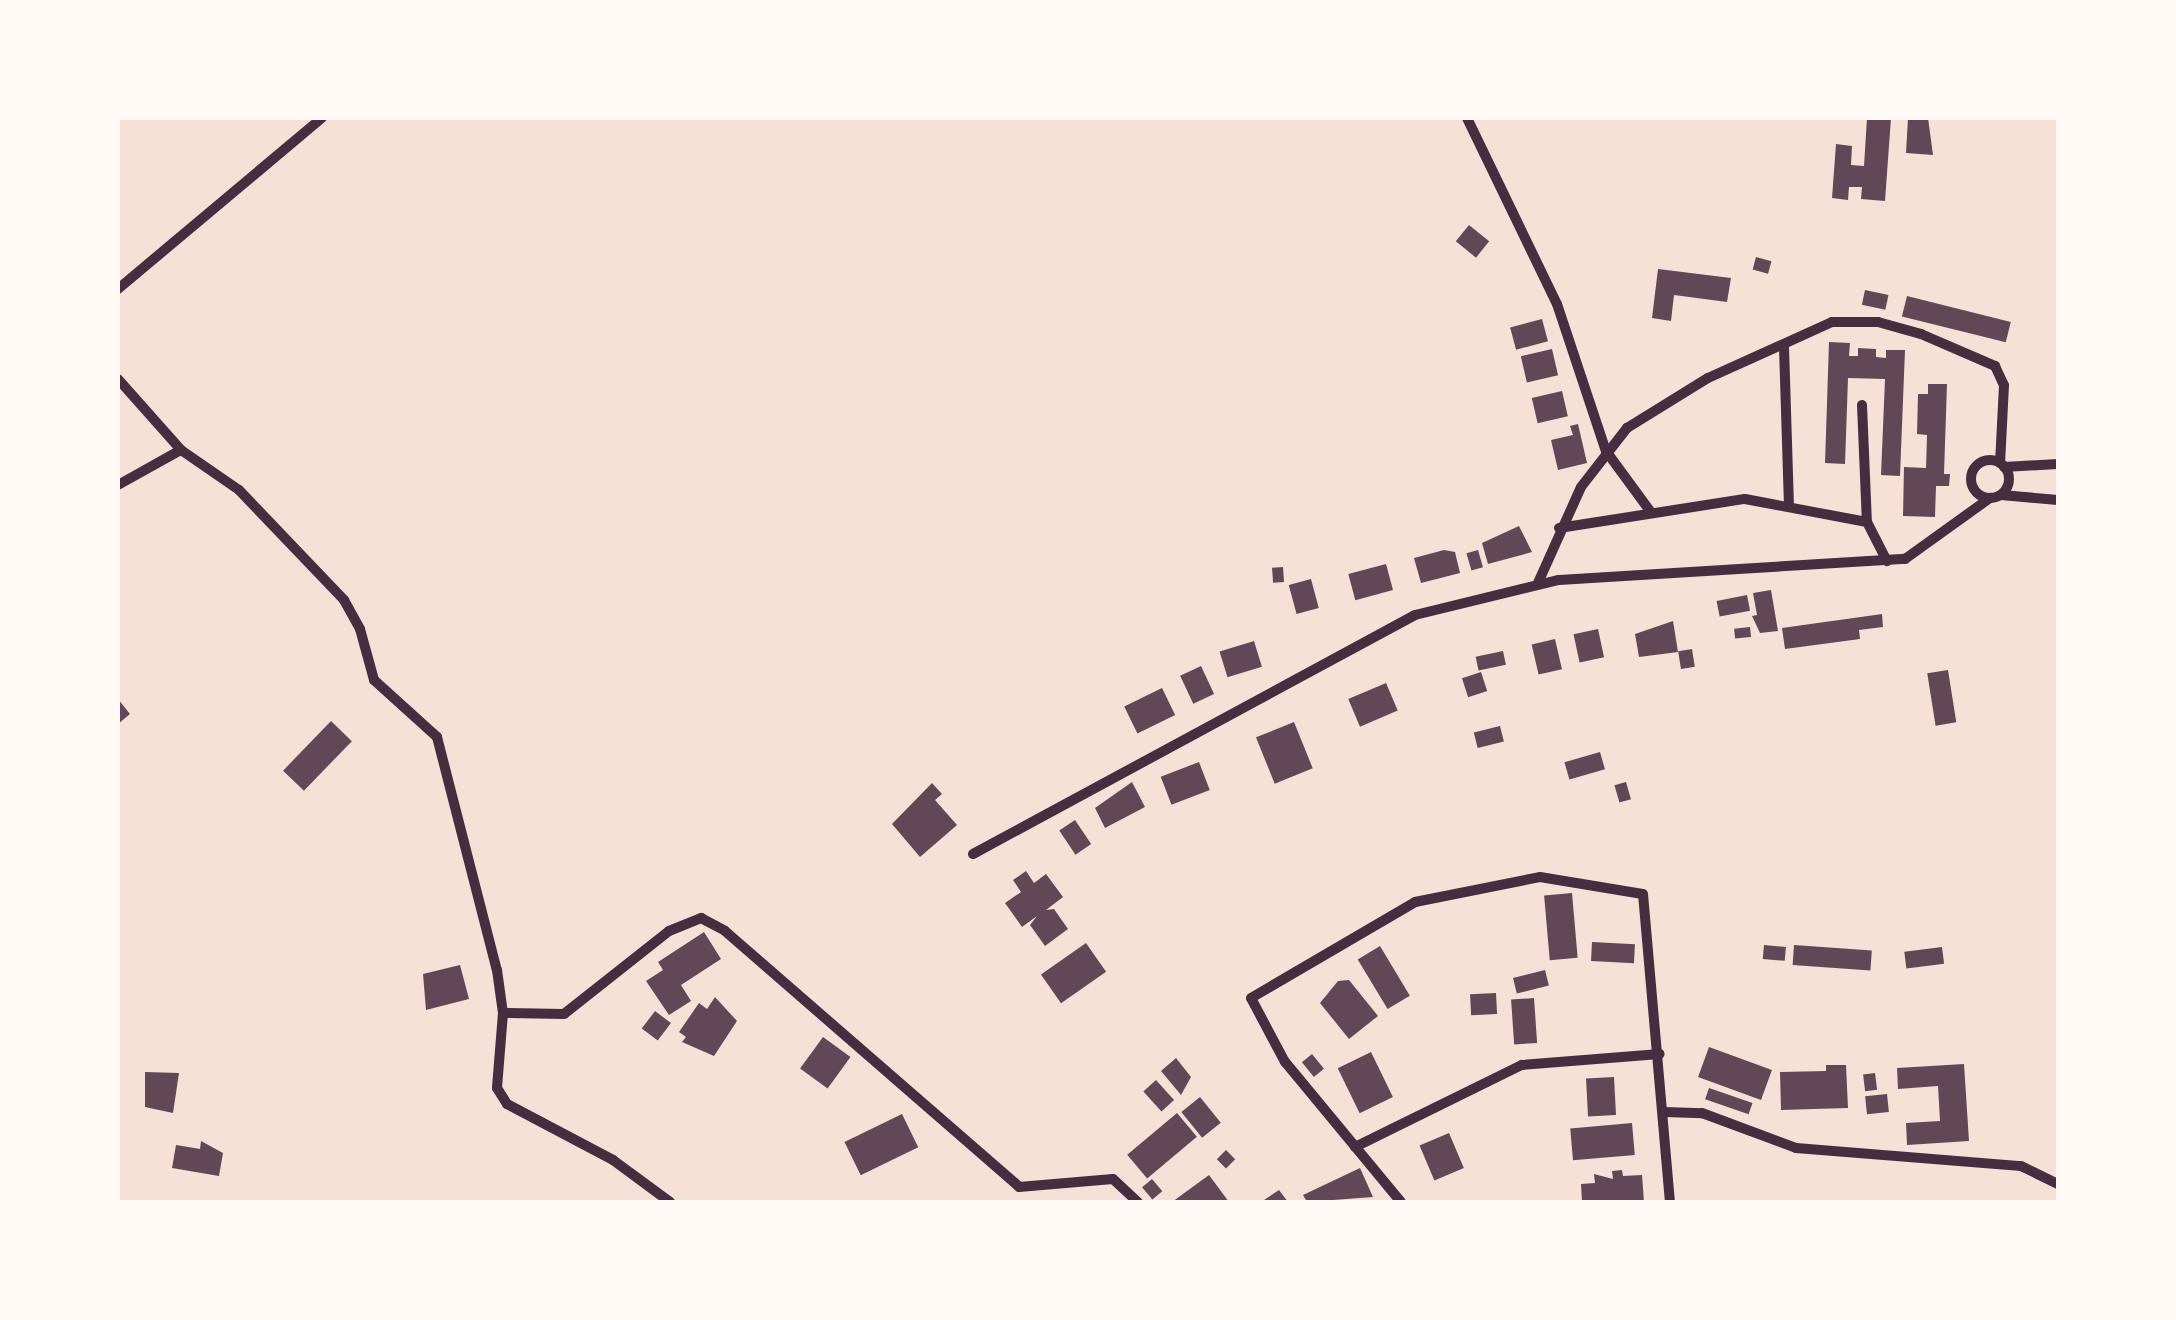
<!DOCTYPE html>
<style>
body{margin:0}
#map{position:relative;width:2176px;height:1320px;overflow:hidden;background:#f7e1d7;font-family:"Sofia Sans Condensed",sans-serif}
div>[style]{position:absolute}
.building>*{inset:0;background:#644757;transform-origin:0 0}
.minor>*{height:10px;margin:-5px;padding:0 5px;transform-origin:5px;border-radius:5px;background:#4a2c40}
.minor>.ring{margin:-5px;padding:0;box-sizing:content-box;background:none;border:10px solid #4a2c40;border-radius:50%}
span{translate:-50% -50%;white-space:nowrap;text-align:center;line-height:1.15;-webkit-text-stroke:9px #fffaf5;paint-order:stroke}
.frame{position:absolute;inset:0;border:120px solid #fffaf5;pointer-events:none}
</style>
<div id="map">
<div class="building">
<div style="clip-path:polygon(1867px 118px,1891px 118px,1885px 201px,1861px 199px,1862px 187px,1849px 187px,1848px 200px,1832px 198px,1836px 144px,1852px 146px,1851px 165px,1864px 166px)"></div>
<div style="clip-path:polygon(1908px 118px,1928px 118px,1933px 155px,1906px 153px)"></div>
<div style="left:1469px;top:225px;width:26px;height:21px;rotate:39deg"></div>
<div style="left:1756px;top:257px;width:16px;height:13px;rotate:15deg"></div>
<div style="clip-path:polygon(1658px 269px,1731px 278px,1727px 302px,1674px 295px,1671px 321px,1652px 318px)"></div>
<div style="left:1865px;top:290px;width:24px;height:15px;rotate:12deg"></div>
<div style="left:1907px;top:296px;width:107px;height:21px;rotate:14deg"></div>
<div style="left:1542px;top:319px;width:23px;height:33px;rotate:75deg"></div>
<div style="clip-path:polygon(1829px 342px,1850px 343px,1849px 356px,1858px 356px,1858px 348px,1876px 349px,1876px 357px,1886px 358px,1886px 350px,1905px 350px,1900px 476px,1881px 475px,1885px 379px,1848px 378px,1845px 464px,1825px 463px)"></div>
<div style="left:1552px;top:349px;width:27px;height:32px;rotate:77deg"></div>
<div style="clip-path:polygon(1928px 384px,1947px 384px,1944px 474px,1950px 474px,1949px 486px,1936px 486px,1935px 517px,1903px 516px,1904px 467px,1926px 468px,1927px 435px,1917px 434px,1918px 394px,1928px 394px)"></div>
<div style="left:1562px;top:391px;width:26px;height:31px;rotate:77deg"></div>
<div style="clip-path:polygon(1578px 424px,1587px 463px,1558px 470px,1551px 440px,1573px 435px,1570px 426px)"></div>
<div style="clip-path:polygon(1519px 526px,1532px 552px,1488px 564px,1482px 543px)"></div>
<div style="clip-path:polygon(1444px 550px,1455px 552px,1460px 573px,1421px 583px,1414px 558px)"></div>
<div style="left:1478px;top:550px;width:18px;height:12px;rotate:74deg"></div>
<div style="left:1386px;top:564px;width:27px;height:39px;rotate:75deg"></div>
<div style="left:1283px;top:567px;width:15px;height:11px;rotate:86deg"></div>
<div style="left:1311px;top:579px;width:30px;height:23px;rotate:75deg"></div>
<div style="clip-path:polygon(1771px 590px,1778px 631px,1760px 633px,1752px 616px,1757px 615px,1753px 593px)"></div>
<div style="left:1747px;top:595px;width:16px;height:31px;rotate:79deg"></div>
<div style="clip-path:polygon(1882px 614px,1883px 627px,1859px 630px,1860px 639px,1785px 649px,1782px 628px)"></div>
<div style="clip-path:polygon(1673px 621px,1678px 652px,1639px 657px,1635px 634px)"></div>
<div style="left:1750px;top:627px;width:10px;height:16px;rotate:84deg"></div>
<div style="left:1598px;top:629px;width:29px;height:25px;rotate:78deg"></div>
<div style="left:1555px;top:639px;width:31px;height:24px;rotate:77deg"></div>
<div style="left:1254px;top:641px;width:27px;height:36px;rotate:73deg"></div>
<div style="left:1692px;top:649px;width:18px;height:14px;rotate:81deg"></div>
<div style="left:1503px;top:651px;width:14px;height:28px;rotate:78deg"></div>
<div style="left:1201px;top:666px;width:31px;height:23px;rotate:65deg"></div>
<div style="left:1948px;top:670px;width:53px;height:21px;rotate:81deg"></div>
<div style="left:1481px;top:672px;width:20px;height:20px;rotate:72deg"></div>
<div style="left:1386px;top:683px;width:30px;height:41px;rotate:67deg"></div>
<div style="left:1162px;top:688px;width:30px;height:42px;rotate:64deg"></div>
<div style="clip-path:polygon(118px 699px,130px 714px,118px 724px)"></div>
<div style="left:331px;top:721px;width:29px;height:69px;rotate:44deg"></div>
<div style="left:1294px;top:722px;width:50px;height:41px;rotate:68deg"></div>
<div style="left:1500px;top:726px;width:16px;height:27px;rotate:76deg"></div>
<div style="left:1600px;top:752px;width:18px;height:37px;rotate:74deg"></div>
<div style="left:1199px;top:762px;width:30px;height:41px;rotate:69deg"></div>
<div style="clip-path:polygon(1132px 782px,1145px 807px,1105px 828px,1095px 808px)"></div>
<div style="left:1626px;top:782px;width:18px;height:12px;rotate:74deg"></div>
<div style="clip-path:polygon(932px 783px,942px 794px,935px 800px,957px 825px,920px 857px,892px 824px)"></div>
<div style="left:1075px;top:820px;width:29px;height:19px;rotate:56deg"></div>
<div style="clip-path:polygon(1026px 871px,1034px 883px,1046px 874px,1063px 897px,1046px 910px,1054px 909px,1068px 929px,1045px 946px,1030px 925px,1037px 916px,1022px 927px,1005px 903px,1021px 892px,1013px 880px)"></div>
<div style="left:1572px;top:893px;width:65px;height:28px;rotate:85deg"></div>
<div style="clip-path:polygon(704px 932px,721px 959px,681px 985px,691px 1001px,669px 1015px,646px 981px,663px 970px,658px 962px)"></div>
<div style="left:1592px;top:942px;width:43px;height:19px;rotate:3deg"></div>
<div style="left:1086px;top:943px;width:35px;height:55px;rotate:55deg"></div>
<div style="left:1764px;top:945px;width:22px;height:14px;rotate:5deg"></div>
<div style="left:1794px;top:945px;width:78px;height:20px;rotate:4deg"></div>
<div style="left:1380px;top:946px;width:58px;height:26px;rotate:59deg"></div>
<div style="left:1942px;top:947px;width:17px;height:38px;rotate:83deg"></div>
<div style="clip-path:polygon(460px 965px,469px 999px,426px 1010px,423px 974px)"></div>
<div style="left:1545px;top:970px;width:16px;height:33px;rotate:76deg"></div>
<div style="clip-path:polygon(1349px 980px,1378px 1016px,1349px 1039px,1320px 1003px,1338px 981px)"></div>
<div style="left:1496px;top:993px;width:21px;height:26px;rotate:87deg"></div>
<div style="clip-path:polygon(715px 997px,737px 1021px,714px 1056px,682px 1042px,686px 1037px,679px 1032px,699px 1003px,707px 1009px)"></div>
<div style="left:1534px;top:998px;width:45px;height:23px;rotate:86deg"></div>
<div style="left:655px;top:1011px;width:20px;height:22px;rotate:37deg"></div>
<div style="left:823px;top:1037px;width:34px;height:39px;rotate:36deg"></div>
<div style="left:1709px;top:1047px;width:67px;height:32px;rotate:20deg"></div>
<div style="left:1371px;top:1052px;width:50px;height:37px;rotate:64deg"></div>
<div style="left:1312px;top:1054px;width:19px;height:13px;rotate:51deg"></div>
<div style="clip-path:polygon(1176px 1058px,1191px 1077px,1181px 1095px,1161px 1071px)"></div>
<div style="clip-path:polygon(1964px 1064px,1969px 1141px,1907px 1145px,1906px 1123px,1940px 1121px,1938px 1086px,1898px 1089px,1897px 1068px)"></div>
<div style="clip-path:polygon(1826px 1065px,1846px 1065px,1848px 1108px,1781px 1110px,1780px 1072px,1826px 1071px)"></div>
<div style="clip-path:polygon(145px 1072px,179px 1073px,173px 1113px,145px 1107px)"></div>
<div style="left:1875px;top:1073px;width:17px;height:12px;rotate:83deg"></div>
<div style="left:1614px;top:1077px;width:38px;height:28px;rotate:87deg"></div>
<div style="left:1156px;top:1080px;width:27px;height:17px;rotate:48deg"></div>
<div style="left:1709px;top:1088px;width:46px;height:12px;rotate:19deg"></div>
<div style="left:1887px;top:1094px;width:18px;height:22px;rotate:84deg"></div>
<div style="left:1200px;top:1097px;width:33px;height:24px;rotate:51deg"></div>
<div style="left:1177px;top:1113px;width:31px;height:65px;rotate:50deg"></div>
<div style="left:902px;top:1114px;width:37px;height:64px;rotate:64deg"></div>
<div style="left:1632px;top:1123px;width:32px;height:62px;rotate:85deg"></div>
<div style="left:1449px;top:1133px;width:38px;height:32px;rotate:67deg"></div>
<div style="clip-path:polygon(201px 1141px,223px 1153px,219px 1176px,172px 1168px,176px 1145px,200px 1149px)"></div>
<div style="left:1226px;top:1150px;width:13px;height:13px;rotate:45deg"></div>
<div style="clip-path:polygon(1360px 1168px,1373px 1197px,1307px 1202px,1303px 1195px)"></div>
<div style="clip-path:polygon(1622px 1170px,1623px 1176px,1642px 1175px,1644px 1202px,1582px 1202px,1581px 1184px,1595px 1183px,1594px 1174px,1613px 1179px,1612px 1171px)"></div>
<div style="clip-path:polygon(1209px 1175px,1229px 1202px,1172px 1202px)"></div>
<div style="left:1152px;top:1179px;width:16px;height:13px;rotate:50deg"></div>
<div style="clip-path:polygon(1279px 1190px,1288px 1202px,1261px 1202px)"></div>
</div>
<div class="minor">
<div style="left:1467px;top:118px;width:207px;rotate:64.2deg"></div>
<div style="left:1557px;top:304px;width:155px;rotate:71.6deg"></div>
<div style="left:1606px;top:451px;width:74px;rotate:53.7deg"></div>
<div style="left:118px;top:289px;width:266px;rotate:-40deg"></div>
<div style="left:1784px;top:347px;width:156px;rotate:88.2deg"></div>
<div style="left:118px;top:379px;width:95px;rotate:48.4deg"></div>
<div style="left:181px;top:450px;width:70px;rotate:34.6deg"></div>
<div style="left:239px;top:490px;width:152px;rotate:46.3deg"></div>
<div style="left:344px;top:600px;width:33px;rotate:61deg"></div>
<div style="left:360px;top:629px;width:53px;rotate:74.6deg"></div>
<div style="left:374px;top:680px;width:85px;rotate:42.1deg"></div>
<div style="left:437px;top:737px;width:241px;rotate:75.6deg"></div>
<div style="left:497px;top:970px;width:43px;rotate:82.1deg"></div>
<div style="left:503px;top:1013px;width:75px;rotate:94.6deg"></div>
<div style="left:497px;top:1088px;width:19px;rotate:58deg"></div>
<div style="left:507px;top:1104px;width:120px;rotate:27.8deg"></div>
<div style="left:613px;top:1160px;width:71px;rotate:36.4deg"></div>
<div style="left:1862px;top:405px;width:117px;rotate:87.6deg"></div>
<div style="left:1867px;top:522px;width:44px;rotate:62.9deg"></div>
<div class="ring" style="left:1971px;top:460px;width:28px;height:28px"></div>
<div style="left:2004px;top:467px;width:54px;rotate:-3.2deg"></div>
<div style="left:118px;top:485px;width:72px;rotate:-29.1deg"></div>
<div style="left:2001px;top:495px;width:57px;rotate:5deg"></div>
<div style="left:1559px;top:528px;width:188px;rotate:-8.9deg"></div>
<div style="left:1745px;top:499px;width:124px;rotate:10.7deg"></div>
<div style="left:1537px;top:585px;width:107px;rotate:-65.8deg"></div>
<div style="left:1581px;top:487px;width:75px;rotate:-52.1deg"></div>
<div style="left:1627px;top:428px;width:95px;rotate:-31.7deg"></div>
<div style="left:1708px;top:378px;width:136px;rotate:-24.3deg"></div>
<div style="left:1832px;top:322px;width:46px"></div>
<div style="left:1878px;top:322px;width:45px;rotate:15.6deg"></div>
<div style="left:1921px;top:334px;width:81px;rotate:23.4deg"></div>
<div style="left:1995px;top:366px;width:21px;rotate:65deg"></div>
<div style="left:2004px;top:385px;width:78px;rotate:92.9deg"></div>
<div style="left:973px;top:854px;width:502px;rotate:-28.4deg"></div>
<div style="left:1415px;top:615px;width:148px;rotate:-13.7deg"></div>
<div style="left:1559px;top:580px;width:347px;rotate:-3.5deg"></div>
<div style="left:1905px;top:559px;width:105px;rotate:-35.7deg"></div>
<div style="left:503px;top:1013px;width:61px;rotate:0.9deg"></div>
<div style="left:564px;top:1014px;width:134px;rotate:-38.3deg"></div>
<div style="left:669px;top:931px;width:35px;rotate:-22deg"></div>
<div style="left:701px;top:918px;width:27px;rotate:28deg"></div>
<div style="left:725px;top:931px;width:390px;rotate:41deg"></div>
<div style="left:1019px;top:1187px;width:94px;rotate:-4.9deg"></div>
<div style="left:1113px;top:1179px;width:34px;rotate:43deg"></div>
<div style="left:1665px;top:1112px;width:37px;rotate:2deg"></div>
<div style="left:1702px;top:1113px;width:100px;rotate:20.4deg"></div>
<div style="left:1796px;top:1148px;width:226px;rotate:4.6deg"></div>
<div style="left:2021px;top:1166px;width:41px;rotate:25.9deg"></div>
<div style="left:1355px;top:1147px;width:186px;rotate:-26.2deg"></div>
<div style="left:1522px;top:1065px;width:138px;rotate:-4.6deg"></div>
<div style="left:1401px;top:1202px;width:182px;rotate:-129.6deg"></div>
<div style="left:1285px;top:1062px;width:72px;rotate:-118deg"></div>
<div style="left:1251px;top:998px;width:190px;rotate:-30.3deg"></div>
<div style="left:1415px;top:902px;width:127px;rotate:-11.3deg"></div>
<div style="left:1540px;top:877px;width:104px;rotate:9.4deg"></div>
<div style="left:1643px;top:894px;width:309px;rotate:85deg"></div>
</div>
<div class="frame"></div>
</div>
